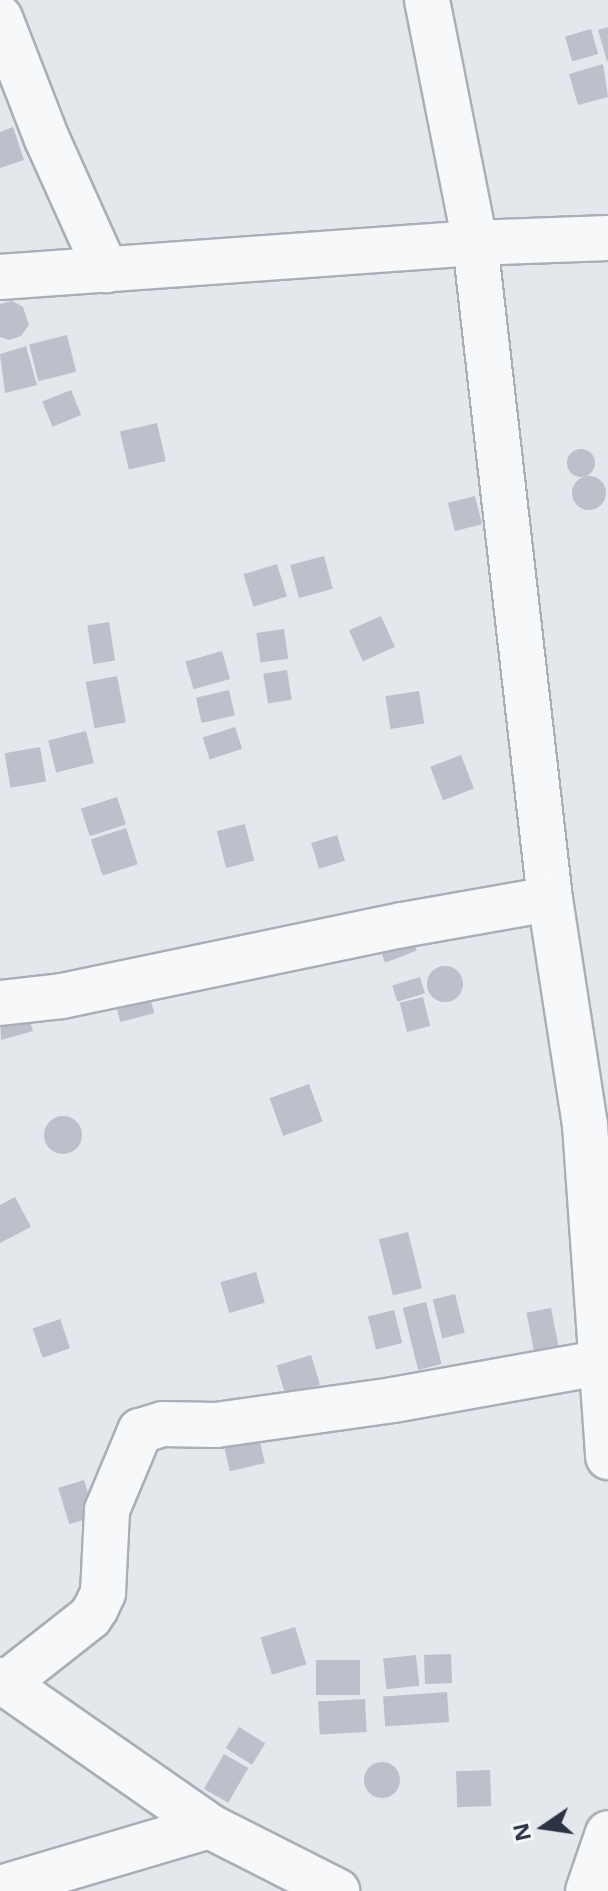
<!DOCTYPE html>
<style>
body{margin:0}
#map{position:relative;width:608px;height:1891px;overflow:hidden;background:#e4e7ec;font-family:"Noto Sans",sans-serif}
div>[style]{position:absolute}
.building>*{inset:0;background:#bbc0ca;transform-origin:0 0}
.round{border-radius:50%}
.roads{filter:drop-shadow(2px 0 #a9aeb7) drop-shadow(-2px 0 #a9aeb7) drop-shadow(0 2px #a9aeb7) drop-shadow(0 -2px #a9aeb7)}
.minor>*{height:44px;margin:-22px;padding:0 22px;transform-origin:22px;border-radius:22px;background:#f7f8fa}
span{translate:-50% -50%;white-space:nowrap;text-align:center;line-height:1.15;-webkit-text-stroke:8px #f4f6f9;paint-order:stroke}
.north{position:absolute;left:504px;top:1787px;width:80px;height:80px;-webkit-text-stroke:6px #f4f6f9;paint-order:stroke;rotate:257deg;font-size:22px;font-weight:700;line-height:32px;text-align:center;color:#2b3445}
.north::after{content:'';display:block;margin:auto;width:28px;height:36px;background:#2b3445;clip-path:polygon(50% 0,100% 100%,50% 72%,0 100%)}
</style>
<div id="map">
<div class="building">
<div style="clip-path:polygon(608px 27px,608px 61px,607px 61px,598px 30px)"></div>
<div style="left:591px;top:29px;width:26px;height:27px;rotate:74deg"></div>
<div style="clip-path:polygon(603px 64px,608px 97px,578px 105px,569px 74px)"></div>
<div style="clip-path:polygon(13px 127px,24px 160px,0 168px,0 132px)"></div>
<div style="clip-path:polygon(12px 301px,23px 307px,29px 325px,21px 336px,9px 340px,0 337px,0 304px)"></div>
<div style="left:67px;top:335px;width:38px;height:39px;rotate:76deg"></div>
<div style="clip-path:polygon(26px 346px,37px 385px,5px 393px,0 354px)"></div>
<div style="left:71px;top:390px;width:27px;height:31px;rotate:68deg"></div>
<div style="left:157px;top:423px;width:39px;height:38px;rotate:77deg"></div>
<div class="round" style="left:567px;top:449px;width:28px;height:28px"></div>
<div class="round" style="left:572px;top:476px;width:34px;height:34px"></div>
<div style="left:475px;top:496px;width:29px;height:28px;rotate:76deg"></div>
<div style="left:324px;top:556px;width:34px;height:35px;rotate:75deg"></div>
<div style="left:277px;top:564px;width:34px;height:35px;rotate:73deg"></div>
<div style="left:381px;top:616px;width:34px;height:35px;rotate:66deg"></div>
<div style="left:109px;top:622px;width:39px;height:22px;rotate:81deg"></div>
<div style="left:284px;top:629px;width:30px;height:28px;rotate:82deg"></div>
<div style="left:222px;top:651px;width:29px;height:38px;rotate:74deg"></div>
<div style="left:287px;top:670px;width:30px;height:24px;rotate:81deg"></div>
<div style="left:117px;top:676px;width:47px;height:32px;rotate:79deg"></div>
<div style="left:229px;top:690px;width:26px;height:34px;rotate:77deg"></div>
<div style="left:419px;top:691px;width:33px;height:34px;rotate:81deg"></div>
<div style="left:235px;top:727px;width:23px;height:34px;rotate:72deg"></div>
<div style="left:86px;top:731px;width:33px;height:39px;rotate:76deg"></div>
<div style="left:40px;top:747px;width:35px;height:36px;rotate:80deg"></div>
<div style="left:461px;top:755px;width:36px;height:33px;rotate:69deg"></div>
<div style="left:117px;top:797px;width:29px;height:38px;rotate:72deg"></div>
<div style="left:245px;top:824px;width:38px;height:29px;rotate:76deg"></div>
<div style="left:126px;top:828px;width:38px;height:37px;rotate:72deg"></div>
<div style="left:337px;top:835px;width:27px;height:27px;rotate:73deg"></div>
<div style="left:409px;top:930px;width:22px;height:34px;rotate:69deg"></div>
<div class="round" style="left:427px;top:966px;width:36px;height:36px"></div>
<div style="left:420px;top:977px;width:17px;height:29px;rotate:73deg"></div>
<div style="left:147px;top:986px;width:28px;height:35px;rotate:75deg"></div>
<div style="left:423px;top:997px;width:30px;height:24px;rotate:76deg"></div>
<div style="clip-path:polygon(24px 1002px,33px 1031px,1px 1040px,0 1010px)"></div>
<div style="left:309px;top:1084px;width:40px;height:42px;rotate:70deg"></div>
<div class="round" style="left:44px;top:1116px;width:38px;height:38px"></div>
<div style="clip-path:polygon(15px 1197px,31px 1227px,0 1243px,0 1205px)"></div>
<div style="left:408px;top:1232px;width:58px;height:30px;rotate:76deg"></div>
<div style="left:256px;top:1272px;width:32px;height:37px;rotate:74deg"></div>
<div style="left:455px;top:1294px;width:40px;height:23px;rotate:76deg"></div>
<div style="left:426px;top:1302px;width:64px;height:24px;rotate:76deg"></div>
<div style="left:551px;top:1308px;width:41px;height:25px;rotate:79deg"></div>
<div style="left:394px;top:1310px;width:34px;height:27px;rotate:76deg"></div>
<div style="left:60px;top:1319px;width:31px;height:29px;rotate:71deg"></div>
<div style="left:311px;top:1355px;width:31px;height:36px;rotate:73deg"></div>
<div style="left:257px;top:1429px;width:35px;height:36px;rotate:77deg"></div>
<div style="left:84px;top:1480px;width:38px;height:27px;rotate:73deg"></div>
<div style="left:295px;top:1627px;width:39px;height:36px;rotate:73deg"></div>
<div style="left:451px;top:1654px;width:29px;height:27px;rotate:88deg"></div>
<div style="left:416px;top:1655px;width:31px;height:33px;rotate:84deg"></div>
<div style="left:360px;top:1660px;width:35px;height:44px;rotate:90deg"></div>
<div style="left:447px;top:1692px;width:30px;height:64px;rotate:86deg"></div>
<div style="left:365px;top:1699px;width:33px;height:47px;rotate:87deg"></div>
<div style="left:239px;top:1727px;width:31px;height:25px;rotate:32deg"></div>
<div style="left:224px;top:1754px;width:28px;height:40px;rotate:30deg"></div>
<div class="round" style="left:364px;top:1762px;width:36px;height:36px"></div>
<div style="left:490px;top:1770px;width:36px;height:34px;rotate:88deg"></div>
</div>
<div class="roads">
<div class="minor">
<div style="left:427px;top:0;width:248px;rotate:78.8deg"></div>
<div style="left:475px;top:243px;width:660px;rotate:83.48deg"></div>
<div style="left:550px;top:899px;width:229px;rotate:81.2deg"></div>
<div style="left:585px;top:1125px;width:333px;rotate:86deg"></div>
<div style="left:0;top:18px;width:130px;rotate:68.8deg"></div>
<div style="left:47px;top:139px;width:144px;rotate:65.8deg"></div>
<div style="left:0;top:277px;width:476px;rotate:-4.1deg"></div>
<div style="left:475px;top:243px;width:133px;rotate:-2.2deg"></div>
<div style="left:0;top:1003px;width:62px;rotate:-6.4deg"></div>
<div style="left:62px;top:996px;width:347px;rotate:-11.8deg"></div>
<div style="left:402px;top:925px;width:150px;rotate:-10deg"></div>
<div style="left:0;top:1680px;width:255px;rotate:34.9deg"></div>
<div style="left:209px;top:1826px;width:144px;rotate:26.9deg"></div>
<div style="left:5px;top:1684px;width:108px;rotate:-38.2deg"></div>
<div style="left:90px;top:1617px;width:11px;rotate:-56deg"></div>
<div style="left:96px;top:1608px;width:17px;rotate:-65deg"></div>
<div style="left:103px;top:1593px;width:83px;rotate:-87.2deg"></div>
<div style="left:107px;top:1510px;width:86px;rotate:-67.3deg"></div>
<div style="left:140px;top:1431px;width:24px;rotate:-17deg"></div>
<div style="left:163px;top:1424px;width:53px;rotate:1.1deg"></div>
<div style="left:216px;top:1425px;width:179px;rotate:-8deg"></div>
<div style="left:393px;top:1400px;width:209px;rotate:-10.2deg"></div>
<div style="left:0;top:1888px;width:218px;rotate:-16.5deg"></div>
<div style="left:588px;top:1891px;width:61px;rotate:-71deg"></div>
</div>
</div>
<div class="north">N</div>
</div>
